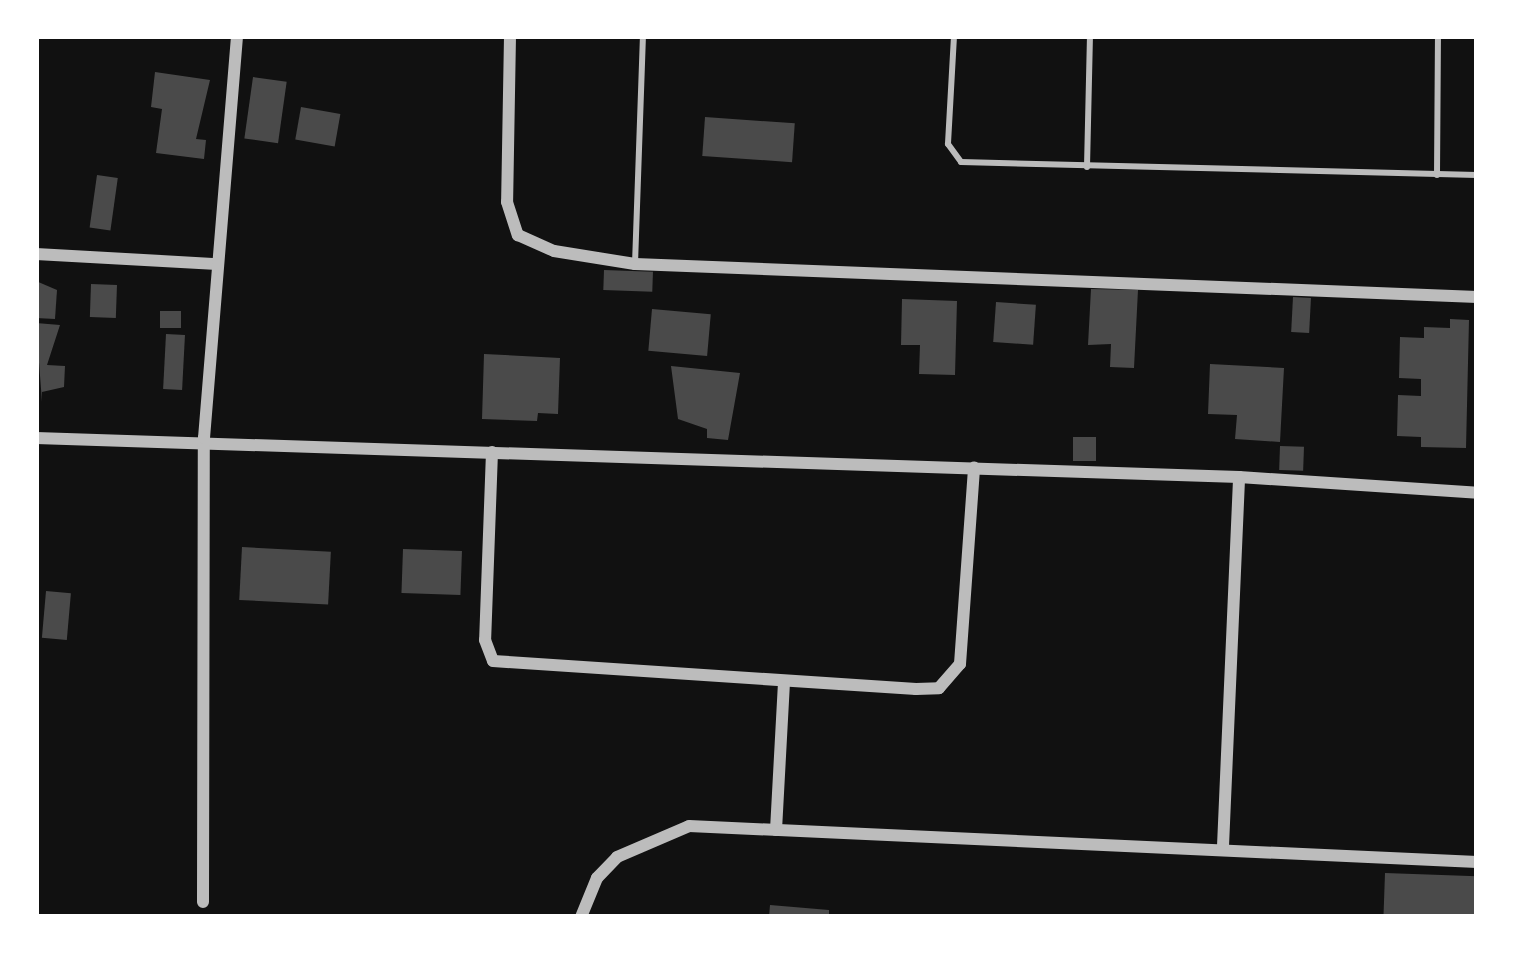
<!DOCTYPE html>
<style>
body{margin:0}
#map{position:relative;width:1513px;height:953px;overflow:hidden;background:#111;font-family:Overpass,sans-serif}
div>[style]{position:absolute}
.building>*{inset:0;background:#4a4a4a;transform-origin:0 0}
.service>*{height:6px;margin:-3px;padding:0 3px;transform-origin:3px;border-radius:3px;background:#bcbcbc}
.minor>*{height:12px;margin:-6px;padding:0 6px;transform-origin:6px;border-radius:6px;background:#bcbcbc}
span{translate:-50% -50%;white-space:nowrap;text-align:center;line-height:1.15;-webkit-text-stroke:9px #fff;paint-order:stroke}
.frame{position:absolute;inset:0;border:39px solid #fff;pointer-events:none}
</style>
<div id="map">
<div class="building">
<div style="clip-path:polygon(155px 72px,210px 80px,196px 139px,206px 140px,204px 159px,156px 153px,162px 109px,151px 107px)"></div>
<div style="left:253px;top:77px;width:34px;height:62px;rotate:8deg"></div>
<div style="left:301px;top:107px;width:40px;height:33px;rotate:10deg"></div>
<div style="left:705px;top:117px;width:90px;height:39px;rotate:4deg"></div>
<div style="left:97px;top:175px;width:21px;height:53px;rotate:8deg"></div>
<div style="left:604px;top:270px;width:49px;height:20px;rotate:2deg"></div>
<div style="clip-path:polygon(36px 281px,57px 290px,55px 319px,36px 318px)"></div>
<div style="left:91px;top:284px;width:26px;height:33px;rotate:2deg"></div>
<div style="clip-path:polygon(1091px 289px,1138px 290px,1134px 368px,1110px 367px,1111px 344px,1088px 345px)"></div>
<div style="left:1293px;top:297px;width:18px;height:35px;rotate:3deg"></div>
<div style="clip-path:polygon(902px 299px,957px 301px,955px 375px,919px 374px,920px 345px,901px 345px)"></div>
<div style="left:996px;top:302px;width:40px;height:40px;rotate:4deg"></div>
<div style="left:652px;top:309px;width:59px;height:42px;rotate:5deg"></div>
<div style="left:160px;top:311px;width:21px;height:17px"></div>
<div style="clip-path:polygon(1450px 319px,1469px 320px,1466px 448px,1421px 447px,1421px 437px,1397px 436px,1398px 395px,1421px 396px,1421px 379px,1399px 378px,1400px 337px,1424px 338px,1424px 327px,1450px 328px)"></div>
<div style="clip-path:polygon(36px 323px,60px 325px,47px 365px,65px 366px,64px 387px,42px 392px,42px 402px)"></div>
<div style="left:166px;top:334px;width:19px;height:55px;rotate:3deg"></div>
<div style="clip-path:polygon(484px 354px,560px 358px,558px 414px,538px 413px,537px 421px,482px 419px)"></div>
<div style="clip-path:polygon(1210px 364px,1284px 368px,1280px 442px,1235px 439px,1237px 415px,1208px 414px)"></div>
<div style="clip-path:polygon(671px 366px,740px 373px,728px 440px,707px 438px,707px 429px,678px 419px)"></div>
<div style="left:1073px;top:437px;width:23px;height:24px"></div>
<div style="left:1280px;top:446px;width:24px;height:24px;rotate:2deg"></div>
<div style="left:242px;top:547px;width:89px;height:53px;rotate:3deg"></div>
<div style="left:403px;top:549px;width:59px;height:44px;rotate:2deg"></div>
<div style="left:46px;top:591px;width:25px;height:47px;rotate:5deg"></div>
<div style="left:1385px;top:873px;width:92px;height:44px;rotate:2deg"></div>
<div style="clip-path:polygon(770px 905px,829px 910px,829px 917px,769px 917px)"></div>
</div>
<div class="service">
<div style="left:954px;top:36px;width:108px;rotate:93.2deg"></div>
<div style="left:948px;top:144px;width:22px;rotate:54deg"></div>
<div style="left:961px;top:162px;width:516px;rotate:1.44deg"></div>
<div style="left:1087px;top:167px;width:131px;rotate:-88.7deg"></div>
<div style="left:1437px;top:175px;width:139px;rotate:-89.6deg"></div>
<div style="left:635px;top:264px;width:228px;rotate:-88deg"></div>
</div>
<div class="minor">
<div style="left:510px;top:36px;width:166px;rotate:91deg"></div>
<div style="left:507px;top:202px;width:35px;rotate:72deg"></div>
<div style="left:518px;top:235px;width:39px;rotate:24deg"></div>
<div style="left:554px;top:251px;width:82px;rotate:9.1deg"></div>
<div style="left:635px;top:264px;width:843px;rotate:2.24deg"></div>
<div style="left:36px;top:254px;width:177px;rotate:3.2deg"></div>
<div style="left:36px;top:438px;width:1204px;rotate:1.86deg"></div>
<div style="left:1239px;top:477px;width:239px;rotate:3.8deg"></div>
<div style="left:492px;top:452px;width:188px;rotate:92.1deg"></div>
<div style="left:485px;top:640px;width:22px;rotate:69deg"></div>
<div style="left:493px;top:661px;width:424px;rotate:3.8deg"></div>
<div style="left:916px;top:689px;width:23px;rotate:-2deg"></div>
<div style="left:939px;top:688px;width:32px;rotate:-49deg"></div>
<div style="left:960px;top:664px;width:197px;rotate:-85.9deg"></div>
<div style="left:776px;top:830px;width:148px;rotate:-86.9deg"></div>
<div style="left:1223px;top:846px;width:369px;rotate:-87.5deg"></div>
<div style="left:203px;top:902px;width:464px;rotate:-89.9deg"></div>
<div style="left:204px;top:438px;width:403px;rotate:-85.3deg"></div>
<div style="left:581px;top:917px;width:42px;rotate:-67.7deg"></div>
<div style="left:597px;top:878px;width:29px;rotate:-46deg"></div>
<div style="left:617px;top:857px;width:78px;rotate:-23.3deg"></div>
<div style="left:689px;top:826px;width:789px;rotate:2.62deg"></div>
</div>
<div class="frame"></div>
</div>
